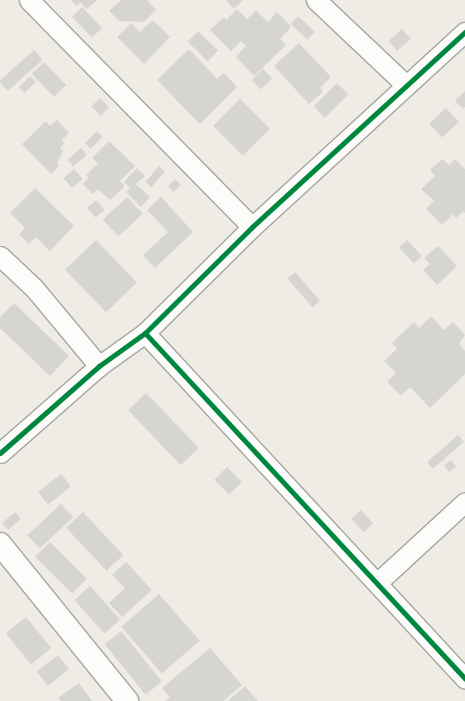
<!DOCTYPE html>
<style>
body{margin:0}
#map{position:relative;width:465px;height:701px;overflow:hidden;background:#eeece4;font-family:"Libre Baskerville",serif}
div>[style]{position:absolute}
.building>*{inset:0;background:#d7d5cf;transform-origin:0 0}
.roads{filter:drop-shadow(1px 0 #a8a6a0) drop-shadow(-1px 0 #a8a6a0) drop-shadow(0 1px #a8a6a0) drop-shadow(0 -1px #a8a6a0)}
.minor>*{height:19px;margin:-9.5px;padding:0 9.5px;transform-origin:9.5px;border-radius:9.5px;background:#fcfcfb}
.tertiary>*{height:22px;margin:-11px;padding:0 11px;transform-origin:11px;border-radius:11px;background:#fcfcfb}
.cycleway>*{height:5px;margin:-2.5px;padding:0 2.5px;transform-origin:2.5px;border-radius:2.5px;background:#00873e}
span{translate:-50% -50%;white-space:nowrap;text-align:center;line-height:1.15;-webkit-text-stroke:4px #f2efe0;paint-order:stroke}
</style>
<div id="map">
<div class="building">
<div style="clip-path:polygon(71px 0,97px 0,87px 9px,80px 2px,77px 6px)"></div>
<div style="clip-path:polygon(121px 0,147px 0,156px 10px,144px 22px,119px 21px,109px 11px)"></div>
<div style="clip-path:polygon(226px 0,243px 0,234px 9px)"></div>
<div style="left:82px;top:7px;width:29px;height:14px;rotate:46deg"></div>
<div style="clip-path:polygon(237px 9px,247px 19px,256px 10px,268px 22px,277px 12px,291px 27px,280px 39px,286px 45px,254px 76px,236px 57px,246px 46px,241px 41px,231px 51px,210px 30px,224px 17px,226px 20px)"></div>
<div style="left:298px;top:16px;width:23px;height:11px;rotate:43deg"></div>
<div style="clip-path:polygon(153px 20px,170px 37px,144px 64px,117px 37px,131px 23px,140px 32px)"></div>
<div style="left:402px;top:29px;width:13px;height:18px;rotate:48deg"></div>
<div style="left:198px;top:31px;width:28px;height:15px;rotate:44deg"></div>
<div style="clip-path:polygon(299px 43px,331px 77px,320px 88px,323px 92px,309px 104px,274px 66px)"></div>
<div style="clip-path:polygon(189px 49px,217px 79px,224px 73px,237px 87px,200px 124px,157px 80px)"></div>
<div style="left:34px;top:50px;width:13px;height:47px;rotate:48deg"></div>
<div style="left:44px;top:62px;width:32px;height:17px;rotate:46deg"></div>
<div style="left:263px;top:69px;width:13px;height:16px;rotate:45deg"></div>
<div style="left:30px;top:76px;width:8px;height:16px;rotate:45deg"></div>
<div style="left:337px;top:83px;width:16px;height:33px;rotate:45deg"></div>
<div style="clip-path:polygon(465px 91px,465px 107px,463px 109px,455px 101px)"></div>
<div style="left:100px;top:98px;width:13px;height:12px;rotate:45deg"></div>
<div style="left:240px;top:99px;width:42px;height:38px;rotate:45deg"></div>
<div style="left:446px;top:108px;width:19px;height:23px;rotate:47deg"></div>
<div style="clip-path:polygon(57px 120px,69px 133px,62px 140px,64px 144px,60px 148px,63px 151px,57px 163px,59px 166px,51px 174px,22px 144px,46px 121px,50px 126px)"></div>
<div style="left:97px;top:131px;width:8px;height:17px;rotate:45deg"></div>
<div style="clip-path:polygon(109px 141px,135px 166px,120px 181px,125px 186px,110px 200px,98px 189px,93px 194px,83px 184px,89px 177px,86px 175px,98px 163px,92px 158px)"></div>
<div style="left:81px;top:148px;width:9px;height:18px;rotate:49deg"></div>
<div style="clip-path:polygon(442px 159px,449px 165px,455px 159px,465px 169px,465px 213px,463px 211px,456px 218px,453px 214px,442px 225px,426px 209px,434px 201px,421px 189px,435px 176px,430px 170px)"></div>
<div style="left:159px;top:166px;width:8px;height:21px;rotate:40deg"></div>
<div style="clip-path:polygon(137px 168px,145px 176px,136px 184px,150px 197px,141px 207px,126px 192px,130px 188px,124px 182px)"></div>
<div style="left:74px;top:169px;width:13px;height:14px;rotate:48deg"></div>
<div style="clip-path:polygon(175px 179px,181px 185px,173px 192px,168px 186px)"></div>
<div style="clip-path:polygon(35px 188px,74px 226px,50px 251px,36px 237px,29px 244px,19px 234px,25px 228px,10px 213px)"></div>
<div style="left:127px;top:197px;width:23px;height:33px;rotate:47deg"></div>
<div style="clip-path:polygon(161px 197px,193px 232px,155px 268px,143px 255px,168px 232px,147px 210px)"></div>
<div style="left:96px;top:200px;width:13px;height:12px;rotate:48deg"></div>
<div style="left:96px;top:240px;width:59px;height:43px;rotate:46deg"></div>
<div style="left:407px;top:240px;width:22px;height:11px;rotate:47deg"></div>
<div style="clip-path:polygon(438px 246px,457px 266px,437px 285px,423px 270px,430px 264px,424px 258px)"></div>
<div style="left:295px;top:272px;width:38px;height:10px;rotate:49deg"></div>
<div style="clip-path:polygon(14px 303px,69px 356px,50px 376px,0 328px,0 317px)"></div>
<div style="clip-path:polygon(431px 316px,444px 330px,453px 322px,465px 335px,459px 344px,465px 351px,465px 374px,430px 408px,410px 387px,401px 396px,387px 382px,396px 373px,384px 361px,397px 349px,392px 343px,414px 322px,419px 328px)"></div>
<div style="left:146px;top:393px;width:76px;height:25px;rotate:46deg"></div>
<div style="left:458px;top:435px;width:9px;height:41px;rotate:49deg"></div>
<div style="left:451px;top:460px;width:8px;height:9px;rotate:50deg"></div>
<div style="left:227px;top:467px;width:21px;height:18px;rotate:45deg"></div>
<div style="left:61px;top:474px;width:16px;height:29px;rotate:52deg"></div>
<div style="left:61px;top:504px;width:18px;height:46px;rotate:47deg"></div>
<div style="left:361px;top:510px;width:18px;height:13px;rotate:47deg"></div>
<div style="left:15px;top:512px;width:9px;height:17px;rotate:49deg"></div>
<div style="left:83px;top:512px;width:59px;height:23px;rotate:47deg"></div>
<div style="left:50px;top:542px;width:52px;height:21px;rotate:45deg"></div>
<div style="clip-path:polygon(126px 562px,152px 590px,122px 617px,109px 603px,125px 588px,112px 575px)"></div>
<div style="left:90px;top:586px;width:45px;height:21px;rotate:48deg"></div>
<div style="left:159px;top:594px;width:62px;height:50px;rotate:49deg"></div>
<div style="left:26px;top:617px;width:40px;height:26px;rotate:51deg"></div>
<div style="left:121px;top:631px;width:65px;height:21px;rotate:51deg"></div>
<div style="clip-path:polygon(210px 648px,242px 685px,223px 701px,165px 701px,170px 697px,162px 688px)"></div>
<div style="left:58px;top:655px;width:18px;height:27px;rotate:52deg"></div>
<div style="clip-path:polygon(79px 683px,92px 701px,61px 701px,58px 698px)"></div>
<div style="clip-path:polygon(245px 686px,258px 701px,228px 701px)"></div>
</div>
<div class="roads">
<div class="minor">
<div style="left:29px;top:0;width:318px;rotate:45.5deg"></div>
<div style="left:316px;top:0;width:124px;rotate:43.4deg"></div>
<div style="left:0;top:256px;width:47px;rotate:43.3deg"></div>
<div style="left:34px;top:288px;width:102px;rotate:50.2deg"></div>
<div style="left:145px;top:333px;width:471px;rotate:47.2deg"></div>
<div style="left:0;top:453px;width:132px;rotate:-41.3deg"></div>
<div style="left:99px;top:366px;width:57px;rotate:-35.7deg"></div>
<div style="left:145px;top:333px;width:151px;rotate:-44.7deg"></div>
<div style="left:252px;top:227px;width:289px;rotate:-42.5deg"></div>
<div style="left:378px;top:582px;width:118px;rotate:-42.6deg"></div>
</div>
<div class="tertiary">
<div style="left:0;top:544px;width:202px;rotate:51deg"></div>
</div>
</div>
<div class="cycleway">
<div style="left:145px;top:333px;width:471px;rotate:47.2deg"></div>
<div style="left:0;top:453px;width:132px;rotate:-41.3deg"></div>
<div style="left:99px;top:366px;width:57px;rotate:-35.7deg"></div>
<div style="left:145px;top:333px;width:151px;rotate:-44.7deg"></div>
<div style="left:252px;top:227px;width:289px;rotate:-42.5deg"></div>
</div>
</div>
